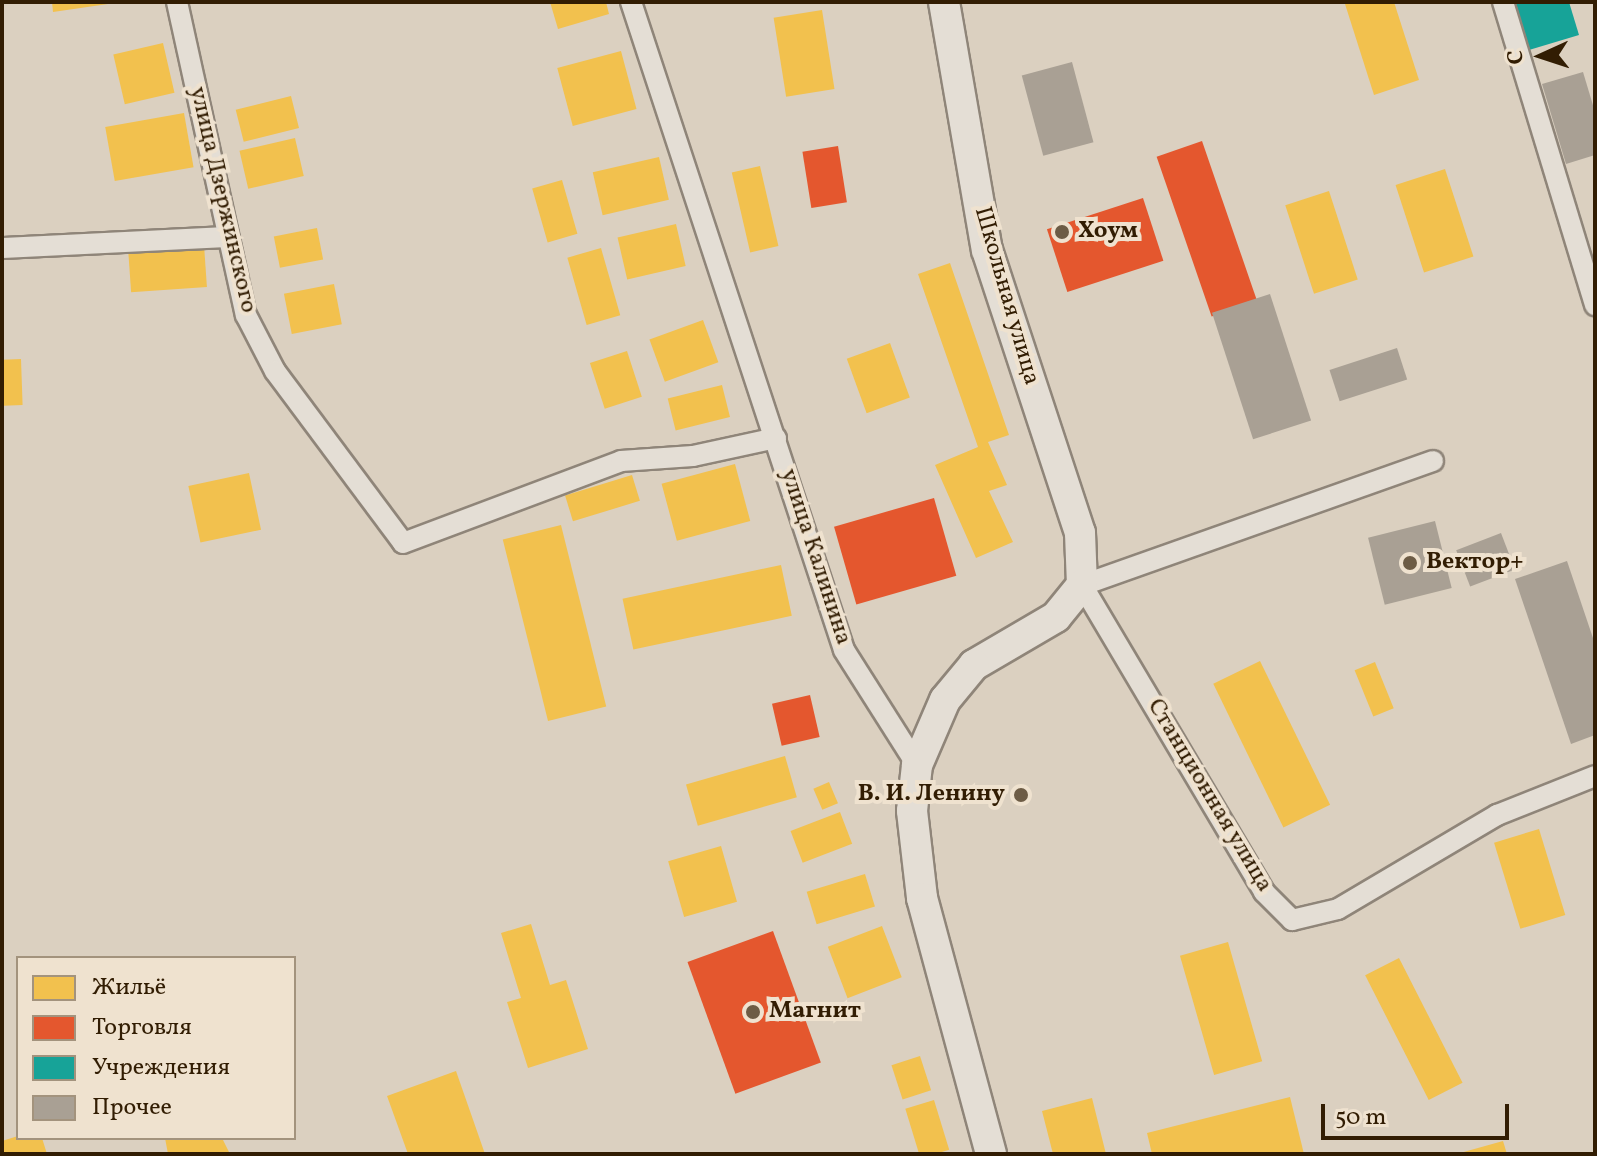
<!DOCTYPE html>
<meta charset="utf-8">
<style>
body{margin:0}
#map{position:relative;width:1597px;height:1156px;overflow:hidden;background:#dbd0c0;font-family:Vollkorn,serif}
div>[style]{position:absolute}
.homes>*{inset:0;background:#f2c14e;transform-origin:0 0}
.shops>*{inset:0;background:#e4572e;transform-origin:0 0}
.public>*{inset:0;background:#17a398}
.building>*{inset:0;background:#a9a094;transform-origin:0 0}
.roads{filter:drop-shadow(2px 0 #8f8579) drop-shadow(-2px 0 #8f8579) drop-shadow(0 2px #8f8579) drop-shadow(0 -2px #8f8579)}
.minor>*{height:20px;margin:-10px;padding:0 10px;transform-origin:10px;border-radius:10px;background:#e4ded5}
.secondary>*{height:30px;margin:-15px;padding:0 15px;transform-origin:15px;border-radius:15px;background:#e4ded5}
.dots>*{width:22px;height:22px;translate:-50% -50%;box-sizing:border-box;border:4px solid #efe2cf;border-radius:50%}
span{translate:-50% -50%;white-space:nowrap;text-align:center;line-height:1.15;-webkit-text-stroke:8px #efe2cf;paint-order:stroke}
.street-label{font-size:24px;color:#321d03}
.poi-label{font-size:24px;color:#321d03;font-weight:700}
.left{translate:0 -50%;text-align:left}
.right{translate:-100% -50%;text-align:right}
.frame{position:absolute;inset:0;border:4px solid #321d03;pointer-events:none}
.legend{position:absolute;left:16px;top:956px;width:280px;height:184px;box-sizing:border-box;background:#efe2cf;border:2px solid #a3937d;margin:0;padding:10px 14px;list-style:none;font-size:24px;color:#321d03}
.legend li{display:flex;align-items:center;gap:16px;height:40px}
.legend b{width:40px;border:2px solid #a3937d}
.north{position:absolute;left:1501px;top:16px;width:80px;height:80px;-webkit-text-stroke:6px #efe2cf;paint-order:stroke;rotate:267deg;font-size:22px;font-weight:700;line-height:32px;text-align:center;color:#321d03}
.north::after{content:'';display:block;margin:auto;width:28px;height:36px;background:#321d03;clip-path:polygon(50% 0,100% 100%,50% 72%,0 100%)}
.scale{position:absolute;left:1321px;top:1104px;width:188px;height:36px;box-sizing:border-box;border:4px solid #321d03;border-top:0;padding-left:10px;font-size:24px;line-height:28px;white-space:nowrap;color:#321d03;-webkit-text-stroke:6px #efe2cf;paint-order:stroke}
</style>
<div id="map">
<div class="homes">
<div style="clip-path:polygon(52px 2px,108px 2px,108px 4px,53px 12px)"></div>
<div style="clip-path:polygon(550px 2px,606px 2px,609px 14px,558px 29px)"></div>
<div style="clip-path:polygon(1394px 2px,1419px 80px,1374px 95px,1345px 4px)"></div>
<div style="left:822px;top:10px;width:80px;height:49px;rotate:81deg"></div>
<div style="left:163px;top:43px;width:51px;height:51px;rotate:77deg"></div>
<div style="left:621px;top:51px;width:60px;height:66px;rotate:75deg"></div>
<div style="left:291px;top:96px;width:33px;height:57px;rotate:76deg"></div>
<div style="left:184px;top:113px;width:55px;height:80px;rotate:80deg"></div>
<div style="left:295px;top:138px;width:39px;height:57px;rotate:77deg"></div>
<div style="left:659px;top:157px;width:44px;height:68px;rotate:77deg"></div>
<div style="left:760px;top:166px;width:82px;height:29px;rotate:77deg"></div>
<div style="left:1445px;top:169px;width:92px;height:52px;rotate:72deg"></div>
<div style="left:562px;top:180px;width:56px;height:31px;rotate:74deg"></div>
<div style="left:1329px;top:191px;width:93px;height:46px;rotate:72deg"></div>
<div style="left:676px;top:224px;width:43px;height:60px;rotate:77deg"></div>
<div style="left:317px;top:228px;width:32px;height:44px;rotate:79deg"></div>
<div style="left:204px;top:245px;width:42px;height:76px;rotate:86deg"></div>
<div style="left:601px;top:248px;width:70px;height:35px;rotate:74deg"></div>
<div style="clip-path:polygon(950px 263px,1009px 435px,988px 442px,1007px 485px,989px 491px,1013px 542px,976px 558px,935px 465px,978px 447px,918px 274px)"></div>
<div style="left:334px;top:284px;width:41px;height:51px;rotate:79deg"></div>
<div style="left:703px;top:320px;width:45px;height:57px;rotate:70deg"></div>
<div style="left:890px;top:343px;width:58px;height:46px;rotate:70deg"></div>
<div style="left:627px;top:351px;width:48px;height:39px;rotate:72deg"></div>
<div style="left:21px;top:359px;width:46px;height:19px;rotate:88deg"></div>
<div style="left:722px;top:385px;width:33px;height:56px;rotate:76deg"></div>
<div style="left:735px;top:464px;width:59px;height:76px;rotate:75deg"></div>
<div style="left:249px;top:473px;width:58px;height:62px;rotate:78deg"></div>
<div style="left:632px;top:475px;width:27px;height:70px;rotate:73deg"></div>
<div style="left:561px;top:525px;width:187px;height:60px;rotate:76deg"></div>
<div style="left:781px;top:565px;width:52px;height:162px;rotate:78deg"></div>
<div style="left:1260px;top:661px;width:160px;height:52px;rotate:64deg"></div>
<div style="left:1375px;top:662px;width:50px;height:22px;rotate:68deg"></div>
<div style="left:785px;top:756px;width:43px;height:103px;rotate:74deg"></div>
<div style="left:829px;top:782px;width:23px;height:17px;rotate:67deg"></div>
<div style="left:840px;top:812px;width:34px;height:53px;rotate:69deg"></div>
<div style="left:1539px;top:829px;width:90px;height:47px;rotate:73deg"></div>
<div style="left:721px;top:846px;width:58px;height:55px;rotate:74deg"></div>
<div style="left:865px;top:874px;width:34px;height:61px;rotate:73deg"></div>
<div style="clip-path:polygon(531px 924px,550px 985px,566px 980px,588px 1049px,528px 1068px,507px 1002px,521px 998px,501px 933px)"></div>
<div style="left:882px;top:926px;width:55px;height:58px;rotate:69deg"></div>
<div style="left:1228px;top:942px;width:124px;height:50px;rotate:74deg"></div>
<div style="left:1399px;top:958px;width:140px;height:38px;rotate:63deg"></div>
<div style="left:920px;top:1056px;width:36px;height:30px;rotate:72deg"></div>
<div style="clip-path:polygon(456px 1071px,485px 1154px,408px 1154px,387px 1096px)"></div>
<div style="clip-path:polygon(1290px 1097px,1304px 1154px,1152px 1154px,1147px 1133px)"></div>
<div style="clip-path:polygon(1092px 1098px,1106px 1154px,1053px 1154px,1042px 1111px)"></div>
<div style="left:934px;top:1100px;width:52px;height:30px;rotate:73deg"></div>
<div style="clip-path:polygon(18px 1136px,42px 1138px,47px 1154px,2px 1154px,2px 1141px)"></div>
<div style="clip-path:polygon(165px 1138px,222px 1138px,230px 1154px,168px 1154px)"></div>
<div style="clip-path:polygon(1503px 1141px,1507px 1154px,1460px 1154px,1460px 1153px)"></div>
</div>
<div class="shops">
<div style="left:1202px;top:141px;width:169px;height:48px;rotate:71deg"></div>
<div style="left:838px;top:146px;width:57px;height:36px;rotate:81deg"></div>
<div style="left:1143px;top:198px;width:66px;height:101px;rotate:72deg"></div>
<div style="left:934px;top:498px;width:81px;height:104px;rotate:74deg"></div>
<div style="left:810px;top:695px;width:43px;height:39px;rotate:77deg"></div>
<div style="left:773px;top:931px;width:140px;height:91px;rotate:70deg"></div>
</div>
<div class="public">
<div style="clip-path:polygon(1514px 2px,1569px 2px,1579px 35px,1529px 50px)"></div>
</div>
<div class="building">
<div style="left:1072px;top:62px;width:83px;height:52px;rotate:75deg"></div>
<div style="clip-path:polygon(1583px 72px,1595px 112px,1595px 155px,1566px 164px,1542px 84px)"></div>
<div style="left:1270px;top:294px;width:133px;height:61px;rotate:72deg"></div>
<div style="left:1397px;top:348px;width:33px;height:71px;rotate:72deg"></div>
<div style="left:1435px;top:521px;width:69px;height:69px;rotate:76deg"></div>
<div style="left:1501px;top:533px;width:39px;height:48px;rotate:69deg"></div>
<div style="clip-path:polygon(1567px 561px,1595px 644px,1595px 735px,1571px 744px,1515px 579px)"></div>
</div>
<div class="roads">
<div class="minor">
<div style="left:177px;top:2px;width:321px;rotate:77.6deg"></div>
<div style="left:246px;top:315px;width:63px;rotate:62.6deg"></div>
<div style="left:275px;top:371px;width:214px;rotate:53.3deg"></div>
<div style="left:403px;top:543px;width:233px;rotate:-20.6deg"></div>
<div style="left:621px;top:461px;width:72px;rotate:-4deg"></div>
<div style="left:693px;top:456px;width:85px;rotate:-12.2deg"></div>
<div style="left:631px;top:2px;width:682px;rotate:71.8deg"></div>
<div style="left:844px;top:650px;width:136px;rotate:57.6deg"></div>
<div style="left:1503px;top:2px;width:317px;rotate:73.1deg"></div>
<div style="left:2px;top:248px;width:225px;rotate:-2.8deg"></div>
<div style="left:1433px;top:461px;width:372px;rotate:160.5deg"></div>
<div style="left:1082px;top:585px;width:357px;rotate:59.3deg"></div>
<div style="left:1264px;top:892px;width:40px;rotate:45deg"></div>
<div style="left:1292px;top:920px;width:47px;rotate:-13.4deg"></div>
<div style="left:1338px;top:909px;width:185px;rotate:-30.6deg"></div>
<div style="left:1497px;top:815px;width:105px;rotate:-21.7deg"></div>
</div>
<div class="secondary">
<div style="left:944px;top:2px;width:252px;rotate:80.2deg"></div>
<div style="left:987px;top:250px;width:298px;rotate:71.8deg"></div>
<div style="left:1080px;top:533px;width:52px;rotate:87.8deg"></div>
<div style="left:1082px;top:585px;width:41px;rotate:129.1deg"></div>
<div style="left:1056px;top:617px;width:95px;rotate:149.7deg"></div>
<div style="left:974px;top:665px;width:45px;rotate:129.6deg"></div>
<div style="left:945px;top:700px;width:71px;rotate:113.3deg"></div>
<div style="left:917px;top:765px;width:46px;rotate:96.2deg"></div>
<div style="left:912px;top:811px;width:88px;rotate:83.4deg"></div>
<div style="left:922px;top:898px;width:265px;rotate:74.9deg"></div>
</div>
</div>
<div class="dots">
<div style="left:1062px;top:232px;background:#6d5c45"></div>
<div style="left:1410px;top:563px;background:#6d5c45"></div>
<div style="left:1021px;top:795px;background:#6d5c45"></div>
<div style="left:753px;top:1012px;background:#6d5c45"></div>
</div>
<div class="street-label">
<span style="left:222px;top:200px;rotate:77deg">улица Дзержинского</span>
<span style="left:1006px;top:296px;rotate:74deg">Школьная улица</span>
<span style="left:815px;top:557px;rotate:72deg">улица Калинина</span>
<span style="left:1209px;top:796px;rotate:59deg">Станционная улица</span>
</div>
<div class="poi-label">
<span class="left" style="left:1078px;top:232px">Хоум</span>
<span class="left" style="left:1426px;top:563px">Вектор+</span>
<span class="right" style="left:1005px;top:795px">В. И. Ленину</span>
<span class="left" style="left:769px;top:1012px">Магнит</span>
</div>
<div class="frame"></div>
<ul class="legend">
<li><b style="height:22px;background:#f2c14e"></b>Жильё</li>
<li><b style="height:22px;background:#e4572e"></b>Торговля</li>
<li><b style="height:22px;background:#17a398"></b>Учреждения</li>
<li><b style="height:22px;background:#a9a094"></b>Прочее</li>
</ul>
<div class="north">С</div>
<div class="scale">50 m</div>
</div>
